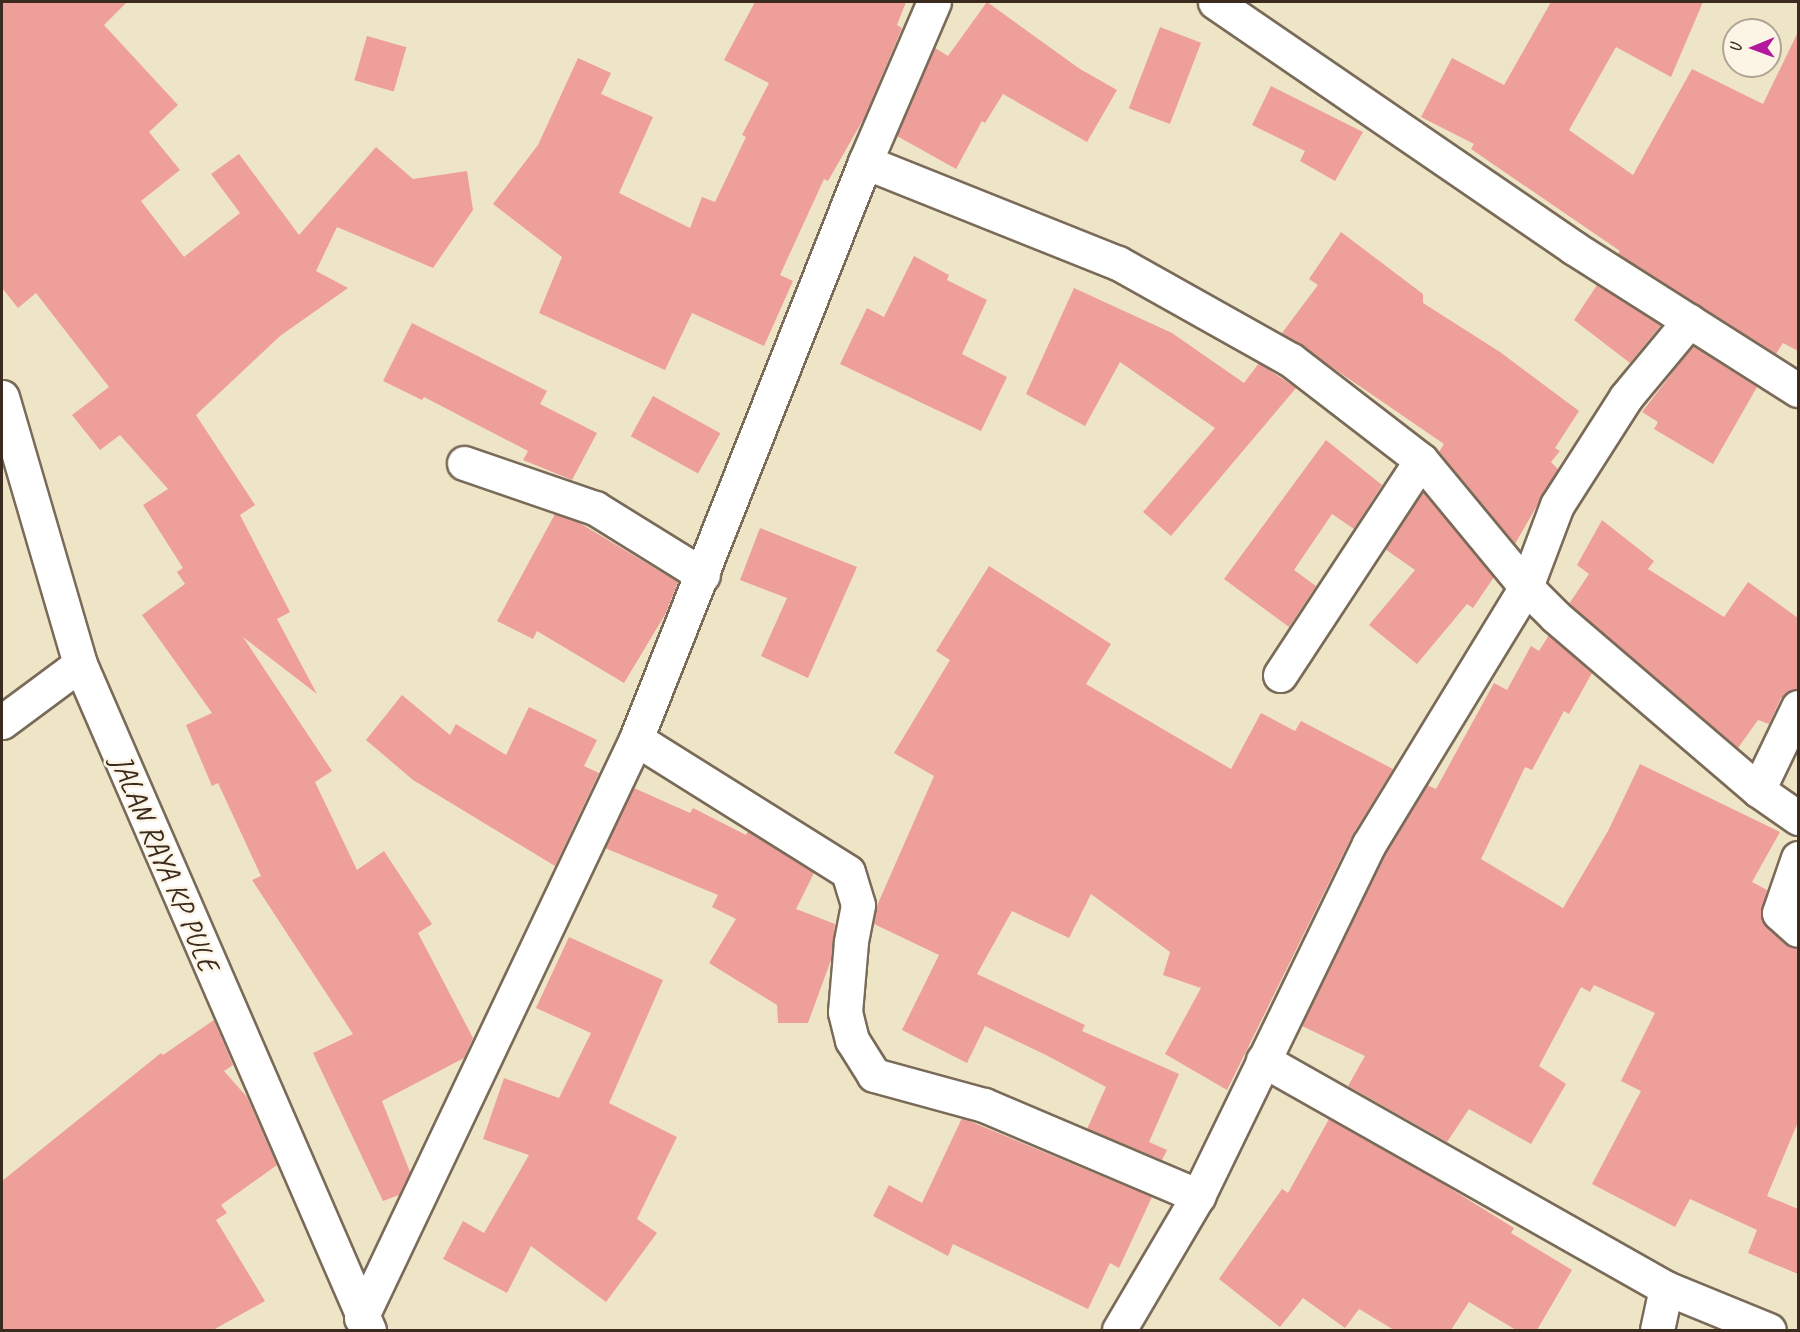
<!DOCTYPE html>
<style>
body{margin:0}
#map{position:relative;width:1800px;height:1332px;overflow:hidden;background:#eee5c7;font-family:Caveat,sans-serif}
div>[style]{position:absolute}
.building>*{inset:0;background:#ee9f9a;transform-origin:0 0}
.roads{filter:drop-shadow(2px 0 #7a6b59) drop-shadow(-2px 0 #7a6b59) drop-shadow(0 2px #7a6b59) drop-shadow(0 -2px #7a6b59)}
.minor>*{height:33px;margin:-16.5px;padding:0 16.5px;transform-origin:16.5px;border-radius:16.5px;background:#fff}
.tertiary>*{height:33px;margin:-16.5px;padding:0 16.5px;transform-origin:16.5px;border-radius:16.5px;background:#fff}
span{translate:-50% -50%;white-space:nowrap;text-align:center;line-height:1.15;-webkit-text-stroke:5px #fcf5e5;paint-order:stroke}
.street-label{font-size:30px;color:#3b2a1e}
.frame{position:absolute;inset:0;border:3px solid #3b2a1e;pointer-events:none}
.north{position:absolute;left:1722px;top:18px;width:60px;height:60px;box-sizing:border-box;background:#fcf5e5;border:2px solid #afa495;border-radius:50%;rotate:269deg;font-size:16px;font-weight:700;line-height:24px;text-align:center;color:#3b2a1e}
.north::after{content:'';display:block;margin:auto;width:21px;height:27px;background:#b5179e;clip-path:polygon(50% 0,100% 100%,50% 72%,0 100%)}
</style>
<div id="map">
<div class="building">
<div style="clip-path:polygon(2px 2px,127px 2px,104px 25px,178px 105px,149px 132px,180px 170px,141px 201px,184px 257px,240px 213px,211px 174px,239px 154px,299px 235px,376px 147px,413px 179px,467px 171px,473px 210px,433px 268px,337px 227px,316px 271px,348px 288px,280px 336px,196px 415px,255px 505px,240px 515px,290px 612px,277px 619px,317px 694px,243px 637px,332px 771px,315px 782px,357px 870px,384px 851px,432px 924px,418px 933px,473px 1038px,464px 1058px,382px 1101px,410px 1172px,399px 1195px,383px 1201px,313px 1053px,353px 1034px,252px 880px,261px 876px,218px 783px,212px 786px,186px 725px,212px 713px,142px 615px,185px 584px,177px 572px,183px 568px,143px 505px,168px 489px,120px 435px,100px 450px,72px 415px,109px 387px,36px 293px,18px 308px,2px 288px)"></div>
<div style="clip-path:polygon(755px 2px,906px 2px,897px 25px,902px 28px,864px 118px,828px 181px,824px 179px,780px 275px,793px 281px,764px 346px,692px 313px,665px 370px,539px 313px,562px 257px,493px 204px,538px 145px,578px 58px,611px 73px,601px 94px,653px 117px,619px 193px,690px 228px,702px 197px,715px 202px,746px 137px,742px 135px,769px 83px,724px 60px)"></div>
<div style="clip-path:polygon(987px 2px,1080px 69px,1117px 90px,1087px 142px,1003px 94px,985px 123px,982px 121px,956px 169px,897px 136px,935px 48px,948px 56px)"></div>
<div style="clip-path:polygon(1551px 2px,1703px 2px,1671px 77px,1616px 47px,1569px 130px,1633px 175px,1692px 69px,1763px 104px,1798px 32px,1798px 351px,1783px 343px,1776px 354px,1618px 254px,1620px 251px,1471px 149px,1474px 144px,1421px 117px,1452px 58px,1504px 85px)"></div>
<div style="left:1160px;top:27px;width:44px;height:87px;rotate:21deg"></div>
<div style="left:367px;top:36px;width:41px;height:46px;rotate:16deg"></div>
<div style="clip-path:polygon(1271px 86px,1363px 132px,1335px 181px,1300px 161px,1305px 151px,1252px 125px)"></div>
<div style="clip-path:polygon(1341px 232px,1423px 294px,1423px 303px,1500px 352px,1579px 411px,1555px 448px,1560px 451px,1551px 462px,1558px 469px,1515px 544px,1439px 452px,1444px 444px,1282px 333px,1318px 285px,1309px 279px)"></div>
<div style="clip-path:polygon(914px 256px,949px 275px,947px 280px,987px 300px,962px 354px,1007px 377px,981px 431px,840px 364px,867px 308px,884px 317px)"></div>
<div style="clip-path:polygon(1597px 285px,1661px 325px,1630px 363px,1574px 320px)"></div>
<div style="clip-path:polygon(1074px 288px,1172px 333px,1244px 383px,1259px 363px,1296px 388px,1171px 536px,1143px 512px,1215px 428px,1120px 362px,1085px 426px,1026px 394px)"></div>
<div style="clip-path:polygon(412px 323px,547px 391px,540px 404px,597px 433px,572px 480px,523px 460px,528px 451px,424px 397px,422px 400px,383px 381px)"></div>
<div style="clip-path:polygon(1693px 346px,1757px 387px,1713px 464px,1654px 429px,1658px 422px,1642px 412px)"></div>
<div style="left:653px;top:396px;width:77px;height:46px;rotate:29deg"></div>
<div style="clip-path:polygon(1326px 440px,1382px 485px,1354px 529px,1332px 514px,1294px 570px,1316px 586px,1289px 627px,1224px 579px)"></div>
<div style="clip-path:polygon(1423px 492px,1494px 577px,1473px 608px,1467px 604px,1417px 664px,1369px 625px,1415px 570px,1385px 549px)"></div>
<div style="clip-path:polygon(555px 514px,578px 522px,678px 582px,666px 613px,624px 683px,537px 631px,533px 639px,497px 621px)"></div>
<div style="clip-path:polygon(1602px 520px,1654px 561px,1648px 569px,1724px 617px,1748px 582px,1798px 618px,1798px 689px,1781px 698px,1769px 724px,1758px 720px,1738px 748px,1569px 604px,1589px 574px,1577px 565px)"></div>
<div style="clip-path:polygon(760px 528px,857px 567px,808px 678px,761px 656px,787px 598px,740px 580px)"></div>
<div style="clip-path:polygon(989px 566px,1111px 644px,1086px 684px,1231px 769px,1261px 713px,1295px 731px,1301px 721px,1393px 769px,1352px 836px,1227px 1090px,1165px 1054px,1201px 988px,1163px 975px,1170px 952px,1091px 894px,1069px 938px,1012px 911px,977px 974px,1085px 1025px,1082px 1031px,1179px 1074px,1149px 1142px,1167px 1150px,1162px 1160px,1087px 1129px,1106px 1087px,1046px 1055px,985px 1026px,967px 1063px,902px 1030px,939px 955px,874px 924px,876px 908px,934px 776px,894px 753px,950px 660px,936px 651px)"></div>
<div style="clip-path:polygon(1549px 635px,1592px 673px,1569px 714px,1564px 711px,1532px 770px,1525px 767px,1481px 859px,1563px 908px,1608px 831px,1640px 764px,1780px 832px,1752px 882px,1767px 890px,1761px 917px,1766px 926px,1785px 944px,1798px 948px,1798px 1122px,1767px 1196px,1798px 1209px,1798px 1274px,1748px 1253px,1757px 1230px,1690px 1199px,1675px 1227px,1592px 1184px,1641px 1091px,1621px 1081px,1655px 1013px,1594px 985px,1590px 992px,1581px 987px,1539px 1066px,1566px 1084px,1531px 1144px,1469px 1109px,1447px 1142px,1348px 1086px,1365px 1056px,1302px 1026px,1385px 853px,1427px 785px,1436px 789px,1494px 683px,1507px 690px,1531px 646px,1539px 651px)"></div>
<div style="clip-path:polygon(402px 695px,450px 735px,456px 724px,506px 755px,529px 707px,597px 740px,584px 766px,599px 773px,555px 866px,413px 780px,366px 740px)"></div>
<div style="clip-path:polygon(634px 788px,690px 813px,693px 808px,746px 835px,748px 831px,814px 873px,796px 909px,835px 924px,831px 960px,808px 1023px,778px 1023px,777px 1005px,709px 963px,736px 919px,712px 907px,718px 895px,605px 848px)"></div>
<div style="clip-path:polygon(569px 937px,663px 980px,609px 1103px,677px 1137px,637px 1219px,657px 1233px,606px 1302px,531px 1246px,507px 1293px,443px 1259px,463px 1221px,484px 1233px,529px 1155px,483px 1139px,504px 1078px,559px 1098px,591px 1033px,536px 1008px)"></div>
<div style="clip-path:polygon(214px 1020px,233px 1065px,224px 1071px,247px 1097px,277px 1165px,221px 1205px,227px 1213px,216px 1220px,265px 1301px,213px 1330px,2px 1330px,2px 1181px,161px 1053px,163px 1055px)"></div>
<div style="clip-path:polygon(962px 1118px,1152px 1197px,1119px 1268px,1110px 1263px,1088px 1309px,953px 1244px,948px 1256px,873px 1216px,889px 1185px,922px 1203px)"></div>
<div style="clip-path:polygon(1329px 1119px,1443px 1184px,1514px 1228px,1511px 1233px,1572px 1270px,1537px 1330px,1516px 1330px,1469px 1302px,1451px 1330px,1394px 1330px,1359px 1309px,1345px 1328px,1303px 1298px,1280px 1327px,1219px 1279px,1282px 1189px,1288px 1193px)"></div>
</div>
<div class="roads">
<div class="minor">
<div style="left:1215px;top:2px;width:435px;rotate:34.4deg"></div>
<div style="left:1574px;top:248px;width:265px;rotate:32.4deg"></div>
<div style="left:865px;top:162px;width:272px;rotate:21.8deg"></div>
<div style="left:1118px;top:263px;width:198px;rotate:29.3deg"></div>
<div style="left:1291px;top:360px;width:164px;rotate:37.6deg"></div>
<div style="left:1421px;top:460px;width:165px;rotate:50.4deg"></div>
<div style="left:1526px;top:587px;width:42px;rotate:45deg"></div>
<div style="left:1556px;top:617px;width:266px;rotate:40.6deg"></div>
<div style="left:1758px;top:790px;width:49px;rotate:35deg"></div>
<div style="left:464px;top:463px;width:139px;rotate:19deg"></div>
<div style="left:595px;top:508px;width:127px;rotate:31.8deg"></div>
<div style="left:1280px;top:675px;width:257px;rotate:-56.7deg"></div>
<div style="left:2px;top:722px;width:97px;rotate:-36.6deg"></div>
<div style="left:636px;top:739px;width:250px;rotate:32.1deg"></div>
<div style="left:848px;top:872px;width:34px;rotate:73deg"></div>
<div style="left:858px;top:905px;width:38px;rotate:101deg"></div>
<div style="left:851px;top:942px;width:70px;rotate:94.9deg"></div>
<div style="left:845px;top:1012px;width:29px;rotate:76deg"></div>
<div style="left:852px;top:1040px;width:41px;rotate:57.8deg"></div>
<div style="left:874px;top:1075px;width:114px;rotate:15.3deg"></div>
<div style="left:984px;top:1105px;width:233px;rotate:23deg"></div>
<div style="left:1758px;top:790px;width:92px;rotate:-64.3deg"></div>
<div style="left:1798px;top:858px;width:58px;rotate:109.1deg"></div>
<div style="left:1779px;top:913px;width:25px;rotate:42deg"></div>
<div style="left:1263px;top:1060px;width:463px;rotate:29.5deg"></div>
<div style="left:1666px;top:1288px;width:111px;rotate:22.2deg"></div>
<div style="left:361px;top:1318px;width:641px;rotate:-64.59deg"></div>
<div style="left:636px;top:739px;width:621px;rotate:-68.35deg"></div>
<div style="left:865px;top:162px;width:174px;rotate:-66.7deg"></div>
<div style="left:1119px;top:1330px;width:156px;rotate:-59.5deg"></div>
<div style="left:1198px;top:1196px;width:391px;rotate:-64.1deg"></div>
<div style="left:1369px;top:844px;width:301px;rotate:-58.6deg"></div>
<div style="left:1526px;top:587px;width:88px;rotate:-69.3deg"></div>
<div style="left:1557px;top:505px;width:128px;rotate:-57.4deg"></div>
<div style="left:1626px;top:397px;width:99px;rotate:-50.3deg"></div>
<div style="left:1657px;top:1330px;width:43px;rotate:-77.9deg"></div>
</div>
<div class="tertiary">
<div style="left:2px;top:397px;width:278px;rotate:73.7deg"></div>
<div style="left:80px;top:664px;width:726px;rotate:66.54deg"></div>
</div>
</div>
<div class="street-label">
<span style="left:165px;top:863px;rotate:67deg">JALAN RAYA KP PULE</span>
</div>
<div class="frame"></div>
<div class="north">U</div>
</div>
